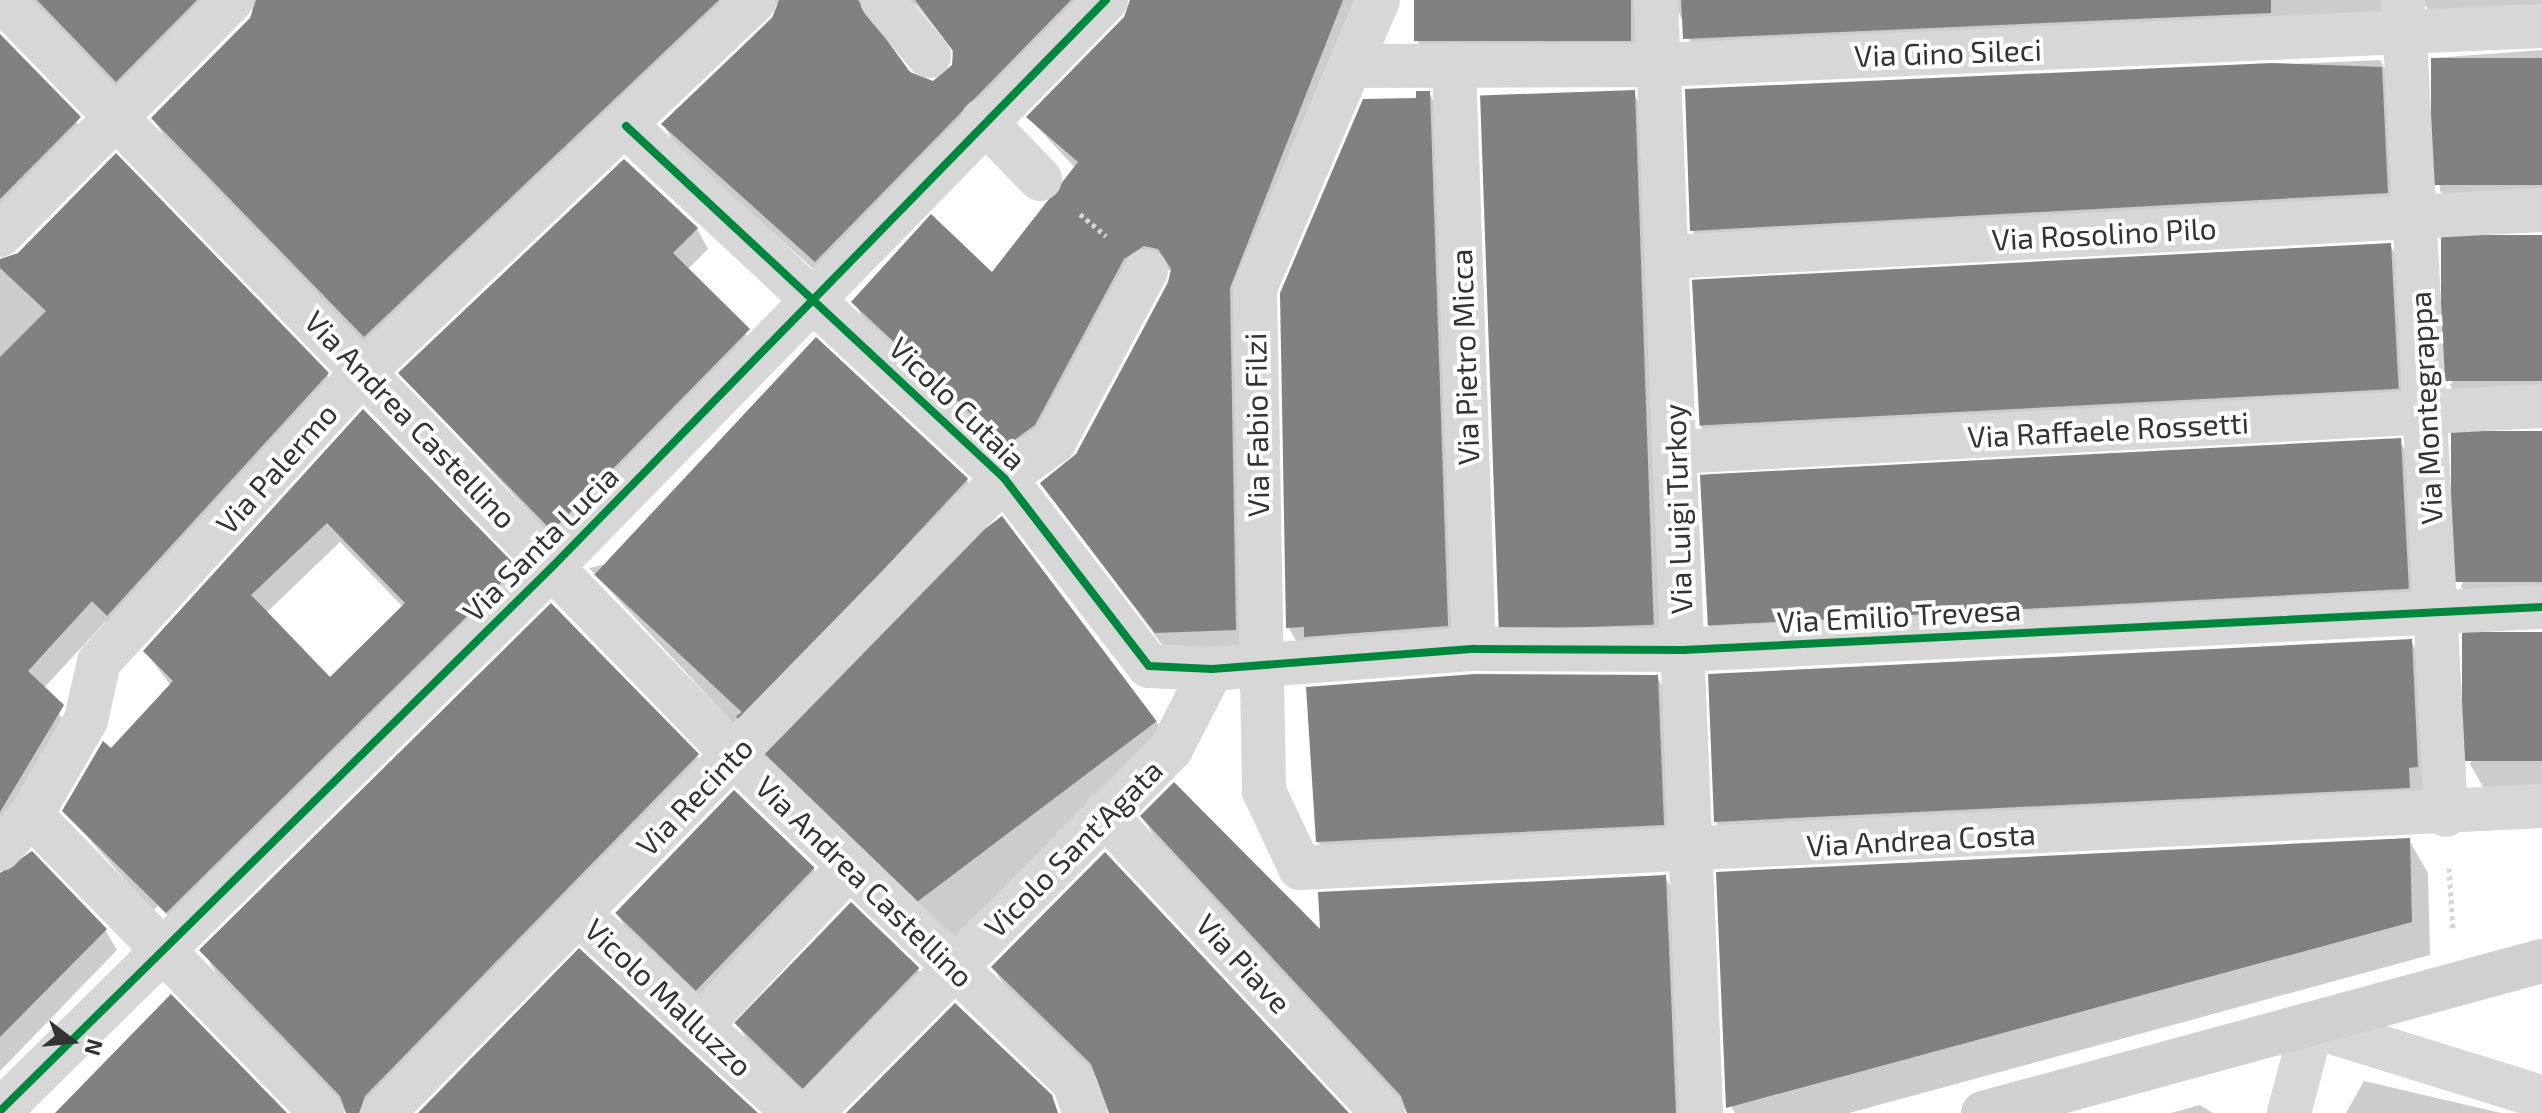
<!DOCTYPE html>
<style>
body{margin:0}
#map{position:relative;width:2542px;height:1113px;overflow:hidden;background:#fff;font-family:"Exo 2",sans-serif}
div>[style]{position:absolute}
.shadow>*{inset:0;background:#0003}
.building>*{inset:0;background:#818181;transform-origin:0 0}
.path>*{height:5px;margin-top:-2.5px;transform-origin:0;background:repeating-linear-gradient(90deg,#d6d6d6 0 4px,transparent 0 8px)}
.minor>*{height:44px;margin:-22px;padding:0 22px;transform-origin:22px;border-radius:22px;background:#d7d7d7}
.secondary>*{height:44px;margin:-22px;padding:0 22px;transform-origin:22px;border-radius:22px;background:#d0d0d0}
.cycleway>*{height:8px;margin:-4px;padding:0 4px;transform-origin:4px;border-radius:4px;background:#00873e}
span{translate:-50% -50%;white-space:nowrap;text-align:center;line-height:1.15;-webkit-text-stroke:8px #fff;paint-order:stroke}
.street-label{font-size:30px;color:#333}
.north{position:absolute;left:32px;top:1001px;width:80px;height:80px;-webkit-text-stroke:6px #fff;paint-order:stroke;rotate:106deg;font-size:22px;font-weight:700;line-height:32px;text-align:center;color:#333}
.north::after{content:'';display:block;margin:auto;width:28px;height:36px;background:#333;clip-path:polygon(50% 0,100% 100%,50% 72%,0 100%)}
</style>
<div id="map">
<div class="shadow">
<div style="clip-path:polygon(27px 0,233px 0,129px 102px)"></div>
<div style="clip-path:polygon(252px 0,758px 0,377px 357px,166px 140px,153px 118px,252px 18px)"></div>
<div style="clip-path:polygon(772px 0,884px 0,869px 26px,909px 74px,933px 83px,954px 66px,952px 48px,916px 5px,901px 0,1115px 0,828px 282px,676px 146px,663px 124px,781px 8px)"></div>
<div style="clip-path:polygon(1130px 0,1365px 0,1243px 302px,1247px 651px,1169px 654px,1042px 484px,1078px 455px,1173px 271px,1157px 267px,1020px 466px,866px 324px,854px 302px,992px 275px,1076px 169px,1029px 118px,1126px 18px)"></div>
<div style="clip-path:polygon(1416px 0,1667px 0,1645px 63px,1430px 64px,1417px 40px)"></div>
<div style="clip-path:polygon(1674px 0,2413px 0,2394px 12px,1698px 62px)"></div>
<div style="clip-path:polygon(2421px 0,2542px 0,2542px 27px,2444px 29px)"></div>
<div style="clip-path:polygon(0 37px,92px 140px,0 233px)"></div>
<div style="clip-path:polygon(2542px 50px,2542px 209px,2454px 214px,2440px 190px,2433px 58px)"></div>
<div style="clip-path:polygon(2380px 60px,2394px 85px,2401px 218px,1707px 255px,1692px 230px,1687px 91px)"></div>
<div style="clip-path:polygon(1633px 92px,1649px 120px,1671px 652px,1516px 651px,1500px 624px)"></div>
<div style="clip-path:polygon(1429px 93px,1443px 117px,1461px 650px,1302px 651px,1288px 627px)"></div>
<div style="clip-path:polygon(697px 229px,708px 249px,687px 270px,760px 350px,564px 550px,401px 373px)"></div>
<div style="clip-path:polygon(2542px 237px,2542px 406px,2464px 409px,2450px 385px)"></div>
<div style="clip-path:polygon(2390px 245px,2406px 273px,2413px 416px,1716px 453px,1700px 425px)"></div>
<div style="clip-path:polygon(0 260px,327px 374px,339px 396px,120px 636px,105px 622px,42px 690px,73px 734px,0 847px)"></div>
<div style="clip-path:polygon(evenodd,363px 412px,527px 589px,182px 929px,158px 906px,153px 911px,64px 811px,171px 686px,145px 651px,363px 412px,340px 542px,403px 607px,330px 680px,266px 613px,340px 542px)"></div>
<div style="clip-path:polygon(2542px 435px,2542px 612px,2478px 615px,2461px 586px)"></div>
<div style="clip-path:polygon(2400px 441px,2416px 469px,2424px 616px,1724px 651px,1708px 623px)"></div>
<div style="clip-path:polygon(967px 480px,977px 497px,744px 735px,589px 568px)"></div>
<div style="clip-path:polygon(2542px 634px,2542px 791px,2487px 794px,2470px 764px)"></div>
<div style="clip-path:polygon(2411px 641px,2425px 666px,2432px 792px,1731px 847px,1716px 822px)"></div>
<div style="clip-path:polygon(1657px 677px,1675px 707px,1681px 855px,1335px 872px,1318px 842px)"></div>
<div style="clip-path:polygon(1156px 721px,1170px 745px,969px 955px,785px 778px,772px 754px)"></div>
<div style="clip-path:polygon(697px 756px,710px 778px,382px 1113px,347px 1113px,221px 981px,203px 951px)"></div>
<div style="clip-path:polygon(1142px 816px,1322px 934px,1665px 877px,1679px 901px,1688px 1113px,1408px 1113px,1156px 840px)"></div>
<div style="clip-path:polygon(2409px 840px,2428px 873px,2430px 955px,1849px 1113px,1735px 1113px,1728px 1100px)"></div>
<div style="clip-path:polygon(813px 868px,826px 891px,713px 1011px,629px 935px,617px 913px)"></div>
<div style="clip-path:polygon(0 874px,104px 928px,117px 950px,0 1071px)"></div>
<div style="clip-path:polygon(993px 967px,1346px 1113px,1109px 1113px,1101px 1082px,1007px 991px)"></div>
<div style="clip-path:polygon(918px 969px,931px 992px,888px 1026px,846px 1046px,855px 1069px,816px 1107px,751px 1047px,738px 1025px)"></div>
<div style="clip-path:polygon(2364px 1081px,2501px 1113px,2346px 1113px)"></div>
<div style="clip-path:polygon(2200px 1105px,2213px 1113px,2171px 1113px)"></div>
</div>
<div class="building">
<div style="clip-path:polygon(37px 0,197px 0,116px 82px)"></div>
<div style="clip-path:polygon(256px 0,719px 0,364px 337px,151px 118px,250px 18px)"></div>
<div style="clip-path:polygon(779px 0,858px 0,910px 72px,933px 81px,952px 65px,953px 51px,915px 0,1071px 0,815px 262px,661px 124px,772px 18px)"></div>
<div style="clip-path:polygon(1130px 0,1343px 0,1230px 288px,1236px 630px,1155px 633px,1040px 483px,1076px 454px,1168px 283px,1171px 269px,1158px 249px,1144px 246px,1124px 259px,1035px 425px,1006px 446px,851px 302px,931px 214px,992px 272px,1078px 162px,1026px 117px,1124px 17px)"></div>
<div style="left:1414px;top:0;width:217px;height:41px"></div>
<div style="clip-path:polygon(1681px 0,2271px 0,2271px 13px,1683px 39px)"></div>
<div style="clip-path:polygon(0 34px,81px 117px,0 199px)"></div>
<div style="left:2542px;top:58px;width:127px;height:111px;rotate:90deg"></div>
<div style="clip-path:polygon(2272px 63px,2382px 67px,2388px 193px,1690px 231px,1685px 89px)"></div>
<div style="left:1635px;top:90px;width:535px;height:155px;rotate:88deg"></div>
<div style="clip-path:polygon(1416px 91px,1430px 91px,1448px 626px,1304px 637px,1304px 627px,1286px 628px,1280px 293px,1363px 99px,1416px 98px)"></div>
<div style="clip-path:polygon(116px 153px,329px 373px,107px 616px,92px 601px,28px 671px,64px 705px,0 812px,0 357px,46px 311px,0 268px,0 259px,18px 253px)"></div>
<div style="clip-path:polygon(624px 159px,698px 228px,673px 253px,750px 329px,552px 531px,398px 373px)"></div>
<div style="left:2542px;top:235px;width:146px;height:101px;rotate:90deg"></div>
<div style="left:2391px;top:243px;width:146px;height:700px;rotate:87deg"></div>
<div style="left:816px;top:337px;width:208px;height:325px;rotate:43deg"></div>
<div style="clip-path:polygon(evenodd,363px 409px,517px 567px,166px 913px,62px 811px,103px 741px,111px 748px,173px 681px,143px 651px,363px 409px,327px 523px,405px 603px,330px 677px,251px 595px,327px 523px)"></div>
<div style="left:2542px;top:431px;width:151px;height:91px;rotate:90deg"></div>
<div style="left:2401px;top:438px;width:151px;height:702px;rotate:87deg"></div>
<div style="left:1002px;top:516px;width:257px;height:333px;rotate:53deg"></div>
<div style="clip-path:polygon(551px 603px,699px 754px,365px 1096px,359px 1113px,346px 1113px,340px 1096px,199px 950px)"></div>
<div style="left:2542px;top:632px;width:129px;height:80px;rotate:90deg"></div>
<div style="clip-path:polygon(2412px 639px,2418px 767px,2409px 768px,2410px 788px,1714px 822px,1708px 674px)"></div>
<div style="clip-path:polygon(1475px 674px,1658px 675px,1664px 825px,1316px 842px,1306px 687px)"></div>
<div style="clip-path:polygon(1174px 782px,1320px 929px,1318px 892px,1666px 875px,1676px 1113px,1407px 1113px,1401px 1096px,1140px 816px)"></div>
<div style="left:734px;top:790px;width:112px;height:171px;rotate:44deg"></div>
<div style="clip-path:polygon(2410px 838px,2412px 922px,1726px 1108px,1716px 872px)"></div>
<div style="clip-path:polygon(32px 851px,107px 929px,0 1037px,0 873px)"></div>
<div style="clip-path:polygon(1105px 852px,1349px 1113px,1109px 1113px,1091px 1064px,991px 967px)"></div>
<div style="left:851px;top:902px;width:95px;height:168px;rotate:44deg"></div>
<div style="clip-path:polygon(579px 948px,684px 1045px,758px 1113px,418px 1113px)"></div>
<div style="clip-path:polygon(171px 994px,287px 1113px,55px 1113px)"></div>
<div style="clip-path:polygon(955px 1003px,1052px 1095px,1058px 1113px,846px 1113px)"></div>
</div>
<div class="path">
<div style="left:1080px;top:214px;width:34px;rotate:40deg"></div>
<div style="left:2449px;top:868px;width:62px;rotate:86.3deg"></div>
</div>
<div class="minor">
<div style="left:2px;top:0;width:1052px;rotate:45.89deg"></div>
<div style="left:734px;top:755px;width:470px;rotate:43.9deg"></div>
<div style="left:1073px;top:1081px;width:34px;rotate:69deg"></div>
<div style="left:882px;top:0;width:73px;rotate:50deg"></div>
<div style="left:1378px;top:0;width:313px;rotate:113.1deg"></div>
<div style="left:1255px;top:288px;width:503px;rotate:88.97deg"></div>
<div style="left:1264px;top:791px;width:85px;rotate:64.9deg"></div>
<div style="left:1300px;top:868px;width:1244px;rotate:-2.86deg"></div>
<div style="left:1656px;top:0;width:1114px;rotate:87.68deg"></div>
<div style="left:2403px;top:0;width:816px;rotate:86.98deg"></div>
<div style="left:1454px;top:65px;width:584px;rotate:88.04deg"></div>
<div style="left:1354px;top:66px;width:305px;rotate:-0.2deg"></div>
<div style="left:1659px;top:65px;width:884px;rotate:-2.53deg"></div>
<div style="left:983px;top:120px;width:82px;rotate:46deg"></div>
<div style="left:626px;top:126px;width:517px;rotate:42.96deg"></div>
<div style="left:1004px;top:478px;width:237px;rotate:52.4deg"></div>
<div style="left:1149px;top:666px;width:63px;rotate:2.7deg"></div>
<div style="left:1212px;top:669px;width:263px;rotate:-4.4deg"></div>
<div style="left:1474px;top:649px;width:209px;rotate:0.3deg"></div>
<div style="left:1683px;top:650px;width:860px;rotate:-2.87deg"></div>
<div style="left:0;top:235px;width:330px;rotate:-45.4deg"></div>
<div style="left:1667px;top:257px;width:876px;rotate:-3.07deg"></div>
<div style="left:1674px;top:452px;width:869px;rotate:-3.03deg"></div>
<div style="left:1104px;top:814px;width:409px;rotate:47deg"></div>
<div style="left:31px;top:815px;width:417px;rotate:45.7deg"></div>
<div style="left:0;top:849px;width:46px;rotate:-47.6deg"></div>
<div style="left:31px;top:815px;width:110px;rotate:-59.9deg"></div>
<div style="left:86px;top:720px;width:59px;rotate:-77.4deg"></div>
<div style="left:99px;top:662px;width:392px;rotate:-47.7deg"></div>
<div style="left:363px;top:372px;width:540px;rotate:-43.5deg"></div>
<div style="left:579px;top:914px;width:294px;rotate:42.7deg"></div>
<div style="left:700px;top:1026px;width:219px;rotate:-46.8deg"></div>
<div style="left:0;top:1111px;width:778px;rotate:-44.58deg"></div>
<div style="left:554px;top:565px;width:790px;rotate:-45.67deg"></div>
<div style="left:383px;top:1113px;width:888px;rotate:-45.64deg"></div>
<div style="left:1004px;top:478px;width:62px;rotate:-35.8deg"></div>
<div style="left:1054px;top:442px;width:194px;rotate:-61.7deg"></div>
<div style="left:811px;top:1113px;width:512px;rotate:-45.32deg"></div>
<div style="left:1171px;top:749px;width:90px;rotate:-62.9deg"></div>
<div style="left:2289px;top:1113px;width:90px;rotate:-75.2deg"></div>
<div style="left:2312px;top:1026px;width:241px;rotate:17.2deg"></div>
</div>
<div class="secondary">
<div style="left:1983px;top:1113px;width:579px;rotate:-15.21deg"></div>
</div>
<div class="cycleway">
<div style="left:626px;top:126px;width:517px;rotate:42.96deg"></div>
<div style="left:1004px;top:478px;width:237px;rotate:52.4deg"></div>
<div style="left:1149px;top:666px;width:63px;rotate:2.7deg"></div>
<div style="left:1212px;top:669px;width:263px;rotate:-4.4deg"></div>
<div style="left:1474px;top:649px;width:209px;rotate:0.3deg"></div>
<div style="left:1683px;top:650px;width:860px;rotate:-2.87deg"></div>
<div style="left:0;top:1111px;width:778px;rotate:-44.58deg"></div>
<div style="left:554px;top:565px;width:790px;rotate:-45.67deg"></div>
</div>
<div class="street-label">
<span style="left:1948px;top:52px;rotate:-2deg">Via Gino Sileci</span>
<span style="left:2104px;top:233px;rotate:-3deg">Via Rosolino Pilo</span>
<span style="left:1464px;top:357px;rotate:-92deg">Via Pietro Micca</span>
<span style="left:958px;top:403px;rotate:44deg">Vicolo Cutaia</span>
<span style="left:2425px;top:408px;rotate:-93deg">Via Montegrappa</span>
<span style="left:411px;top:419px;rotate:46deg">Via Andrea Castellino</span>
<span style="left:1256px;top:425px;rotate:-91deg">Via Fabio Filzi</span>
<span style="left:2108px;top:429px;rotate:-3deg">Via Raffaele Rossetti</span>
<span style="left:276px;top:468px;rotate:-48deg">Via Palermo</span>
<span style="left:1677px;top:509px;rotate:-92deg">Via Luigi Turkoy</span>
<span style="left:540px;top:543px;rotate:-45deg">Via Santa Lucia</span>
<span style="left:1899px;top:615px;rotate:-3deg">Via Emilio Trevesa</span>
<span style="left:694px;top:796px;rotate:-46deg">Via Recinto</span>
<span style="left:1921px;top:839px;rotate:-3deg">Via Andrea Costa</span>
<span style="left:1073px;top:848px;rotate:-45deg">Vicolo Sant'Agata</span>
<span style="left:865px;top:881px;rotate:44deg">Via Andrea Castellino</span>
<span style="left:1244px;top:963px;rotate:47deg">Via Piave</span>
<span style="left:669px;top:997px;rotate:43deg">Vicolo Malluzzo</span>
</div>
<div class="north">N</div>
</div>
